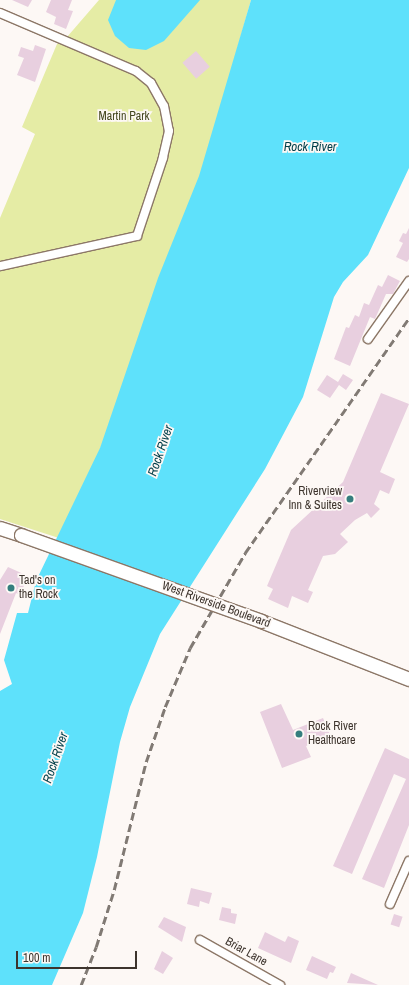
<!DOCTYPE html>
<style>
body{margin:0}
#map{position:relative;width:409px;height:985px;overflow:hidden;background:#fdf8f5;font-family:"Archivo Narrow",sans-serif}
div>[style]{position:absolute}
.green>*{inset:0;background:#e5eca5}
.water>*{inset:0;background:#5ee1fb}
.building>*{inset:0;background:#e8cfdf;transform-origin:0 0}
.roads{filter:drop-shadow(1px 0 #8c7767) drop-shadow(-1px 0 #8c7767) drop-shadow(0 1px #8c7767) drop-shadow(0 -1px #8c7767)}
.street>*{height:8px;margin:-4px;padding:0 4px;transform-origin:4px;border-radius:4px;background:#fff}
.primary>*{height:13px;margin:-6.5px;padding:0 6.5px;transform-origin:6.5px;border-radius:6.5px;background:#fff}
.rail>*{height:2.5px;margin-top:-1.25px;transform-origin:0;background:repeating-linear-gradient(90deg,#817a74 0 8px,transparent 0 12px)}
.bridges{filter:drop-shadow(1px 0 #8c7767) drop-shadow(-1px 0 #8c7767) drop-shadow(0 1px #8c7767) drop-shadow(0 -1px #8c7767)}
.primary-bridge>*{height:13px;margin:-6.5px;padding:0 6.5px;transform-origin:6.5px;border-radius:6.5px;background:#fff}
.dots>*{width:11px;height:11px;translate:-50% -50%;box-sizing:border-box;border:2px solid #fdf8f5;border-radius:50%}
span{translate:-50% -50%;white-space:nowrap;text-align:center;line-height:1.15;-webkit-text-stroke:3.5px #fdf8f5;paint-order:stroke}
.park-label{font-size:12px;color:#44471f}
.poi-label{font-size:12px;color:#3d342d}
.right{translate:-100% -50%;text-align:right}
.left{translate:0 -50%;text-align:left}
.street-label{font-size:12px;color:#3d342d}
.water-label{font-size:13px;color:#003e49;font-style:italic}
.scale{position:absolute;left:16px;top:951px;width:121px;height:18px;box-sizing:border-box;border:2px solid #3d342d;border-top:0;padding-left:5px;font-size:12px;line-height:14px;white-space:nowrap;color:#3d342d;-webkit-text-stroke:3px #fdf8f5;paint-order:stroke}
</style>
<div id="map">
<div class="green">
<div style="clip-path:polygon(99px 0,251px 0,202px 173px,124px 392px,62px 539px,0 519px,0 218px,35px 134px,22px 127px,57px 44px,67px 37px)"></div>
</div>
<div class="water">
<div style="clip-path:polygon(116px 0,200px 0,164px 41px,146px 50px,129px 48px,115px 36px,108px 20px)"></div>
<div style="clip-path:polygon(251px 0,409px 0,409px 168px,368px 255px,343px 282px,334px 297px,303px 397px,265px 469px,160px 634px,130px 707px,120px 742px,97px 857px,83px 913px,52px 985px,0 985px,0 691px,12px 684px,4px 660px,17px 613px,28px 613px,36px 581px,100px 448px,158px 278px,199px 176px)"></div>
</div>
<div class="building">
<div style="clip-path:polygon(12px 0,32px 0,28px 7px)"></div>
<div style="clip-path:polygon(51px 0,72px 0,68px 10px,73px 11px,66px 29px,54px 24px,56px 17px,46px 12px)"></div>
<div style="clip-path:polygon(35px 45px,46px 49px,35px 82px,17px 75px,24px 58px,18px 56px,21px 47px,33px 51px)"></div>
<div style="left:196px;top:51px;width:21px;height:18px;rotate:49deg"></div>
<div style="clip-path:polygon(409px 228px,409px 259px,407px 262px,396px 257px,403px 243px,399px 241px,403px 233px,406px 234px)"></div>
<div style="clip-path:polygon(388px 275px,400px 281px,393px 294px,386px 294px,375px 319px,370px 317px,350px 366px,334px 359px,346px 327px,349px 328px,355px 315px,359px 317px,364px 303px,369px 305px,378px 285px,382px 287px)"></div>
<div style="clip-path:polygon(343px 374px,353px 380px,346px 390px,339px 385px,330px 398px,317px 390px,327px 375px,338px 382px)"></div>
<div style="clip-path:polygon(381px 393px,409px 404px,380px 472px,395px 479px,389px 494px,380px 490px,374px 504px,380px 509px,371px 518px,367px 513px,355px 520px,340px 534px,348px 542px,335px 554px,323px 556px,308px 590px,313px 592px,308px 603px,292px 596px,288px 608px,268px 599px,273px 589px,267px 586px,291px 530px,343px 482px)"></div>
<div style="clip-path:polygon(8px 567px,28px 576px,20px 595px,16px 593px,0 634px,0 580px)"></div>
<div style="clip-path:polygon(281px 704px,293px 730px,323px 718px,331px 737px,306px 746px,311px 757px,282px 768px,260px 712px)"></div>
<div style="clip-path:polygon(385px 748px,409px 759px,409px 825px,384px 888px,362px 879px,406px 779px,394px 774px,352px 874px,333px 866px)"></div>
<div style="clip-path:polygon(191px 888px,212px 893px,209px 904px,200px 901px,199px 907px,187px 904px)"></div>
<div style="clip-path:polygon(222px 907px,231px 909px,231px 913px,237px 914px,235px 924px,219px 920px)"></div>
<div style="left:394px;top:914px;width:9px;height:11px;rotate:18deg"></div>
<div style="clip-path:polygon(164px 917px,186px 927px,182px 942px,158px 927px)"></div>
<div style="clip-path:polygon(265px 932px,285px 942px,288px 936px,299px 941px,291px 963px,258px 948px)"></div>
<div style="clip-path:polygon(162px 951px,173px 958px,163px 974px,154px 969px)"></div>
<div style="clip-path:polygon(312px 956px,336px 967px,333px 973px,330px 972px,327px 979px,306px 970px)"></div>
<div style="clip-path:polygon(351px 973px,378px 985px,347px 983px)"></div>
</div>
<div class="roads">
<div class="street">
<div style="left:0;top:13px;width:148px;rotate:23.1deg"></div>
<div style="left:136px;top:71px;width:19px;rotate:39deg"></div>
<div style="left:151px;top:83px;width:26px;rotate:61deg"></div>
<div style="left:164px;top:106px;width:25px;rotate:79deg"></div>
<div style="left:169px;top:131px;width:28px;rotate:103deg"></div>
<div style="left:163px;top:158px;width:82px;rotate:108.4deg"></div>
<div style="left:137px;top:236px;width:140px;rotate:167.6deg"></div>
<div style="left:368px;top:339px;width:71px;rotate:-54.7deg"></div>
<div style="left:390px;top:904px;width:47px;rotate:-66.2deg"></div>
<div style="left:200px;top:940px;width:92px;rotate:29.4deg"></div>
</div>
<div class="primary">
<div style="left:0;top:528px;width:22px;rotate:18deg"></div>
<div style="left:261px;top:621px;width:159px;rotate:21.4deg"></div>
</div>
</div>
<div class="rail">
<div style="left:81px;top:985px;width:41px;rotate:-68.5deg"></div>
<div style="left:96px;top:947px;width:60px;rotate:-72.5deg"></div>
<div style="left:114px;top:890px;width:132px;rotate:-76deg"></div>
<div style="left:146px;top:762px;width:58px;rotate:-70.9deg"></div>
<div style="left:165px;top:707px;width:64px;rotate:-67deg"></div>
<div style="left:190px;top:648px;width:110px;rotate:-59.9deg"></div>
<div style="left:245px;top:553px;width:287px;rotate:-55.1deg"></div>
</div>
<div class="bridges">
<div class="primary-bridge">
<div style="left:21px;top:535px;width:255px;rotate:19.7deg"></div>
</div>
</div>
<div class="dots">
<div style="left:350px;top:499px;background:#357e7e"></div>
<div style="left:11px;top:588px;background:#357e7e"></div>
<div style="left:299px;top:734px;background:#357e7e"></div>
</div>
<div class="park-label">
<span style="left:124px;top:117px">Martin Park</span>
</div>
<div class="poi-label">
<span class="right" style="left:342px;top:499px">Riverview<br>Inn &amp; Suites</span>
<span class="left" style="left:19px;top:588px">Tad's on<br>the Rock</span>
<span class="left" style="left:308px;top:734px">Rock River<br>Healthcare</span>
</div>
<div class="street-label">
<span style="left:216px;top:605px;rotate:20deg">West Riverside Boulevard</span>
<span style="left:246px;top:952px;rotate:29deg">Briar Lane</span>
</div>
<div class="water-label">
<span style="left:310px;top:147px">Rock River</span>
<span style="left:161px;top:451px;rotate:-71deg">Rock River</span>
<span style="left:56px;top:758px;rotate:-71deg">Rock River</span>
</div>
<div class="scale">100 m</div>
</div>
